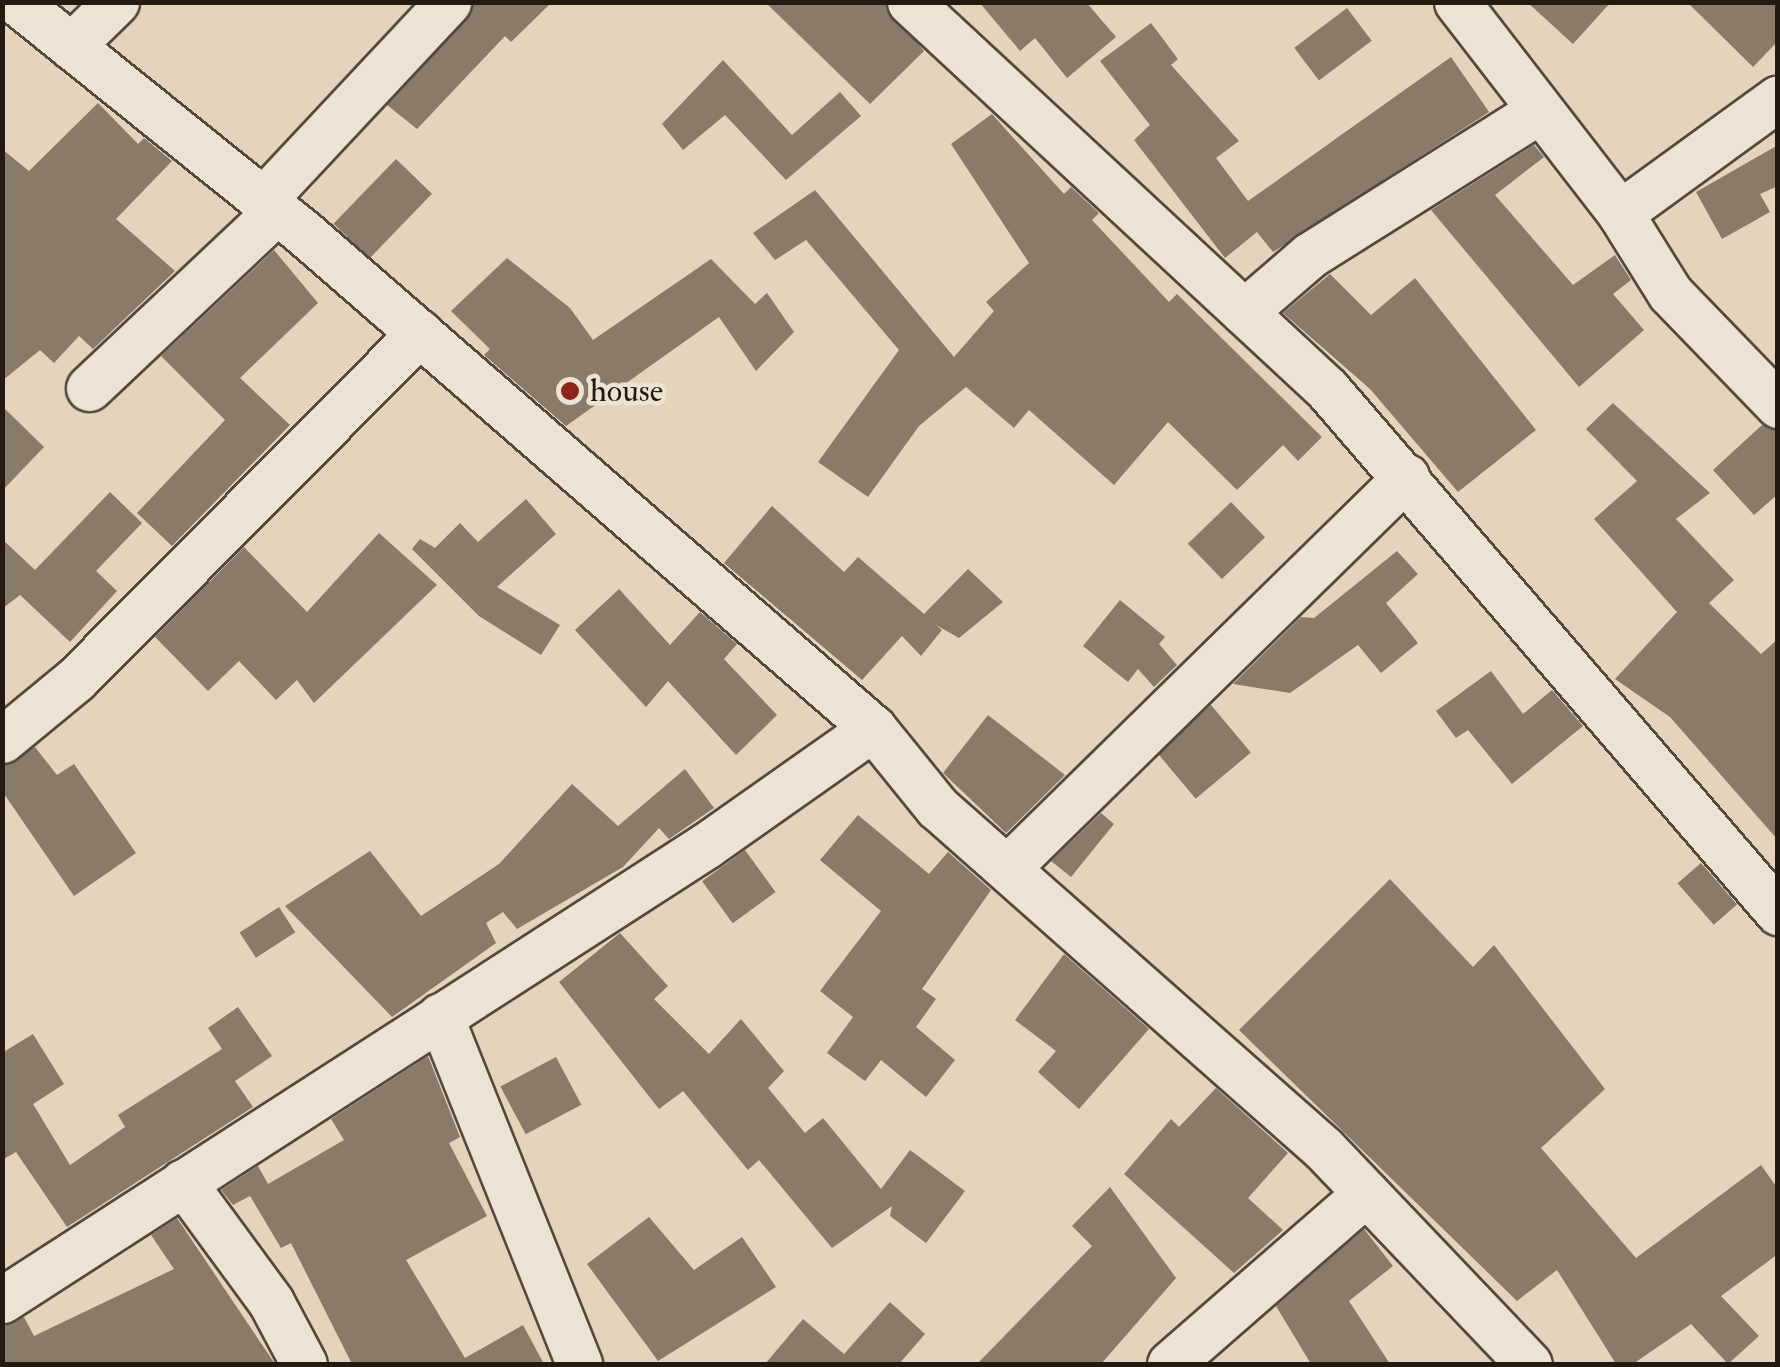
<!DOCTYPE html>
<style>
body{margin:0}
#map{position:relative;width:1780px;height:1367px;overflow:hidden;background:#e4d4bc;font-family:"IM FELL Double Pica",serif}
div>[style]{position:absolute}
.building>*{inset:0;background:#897a6a;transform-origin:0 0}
.roads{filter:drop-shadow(2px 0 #56483c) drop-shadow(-2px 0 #56483c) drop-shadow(0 2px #56483c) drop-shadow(0 -2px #56483c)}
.minor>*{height:45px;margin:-22.5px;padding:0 22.5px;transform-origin:22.5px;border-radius:22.5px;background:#ede3d3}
.dots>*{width:28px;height:28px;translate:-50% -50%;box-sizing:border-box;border:5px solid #ede3d3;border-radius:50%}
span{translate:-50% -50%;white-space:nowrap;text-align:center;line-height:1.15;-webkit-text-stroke:9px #ede3d3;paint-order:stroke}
.poi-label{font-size:32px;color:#261911}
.left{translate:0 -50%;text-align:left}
.frame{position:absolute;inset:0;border:5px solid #261911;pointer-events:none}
</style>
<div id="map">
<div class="building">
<div style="clip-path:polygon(474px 2px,552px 2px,511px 42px,505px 36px,417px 129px,387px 105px)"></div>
<div style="clip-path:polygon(765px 2px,885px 2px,924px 51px,870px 104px)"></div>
<div style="clip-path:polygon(979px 2px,1086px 2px,1116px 37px,1067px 78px,1035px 38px,1020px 51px)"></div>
<div style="clip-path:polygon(1527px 2px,1611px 2px,1573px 44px)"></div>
<div style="clip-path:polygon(1687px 2px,1778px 2px,1778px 41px,1753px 67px)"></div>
<div style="left:1347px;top:8px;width:41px;height:66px;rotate:53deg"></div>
<div style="clip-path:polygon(1151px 23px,1178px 59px,1171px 65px,1239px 141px,1216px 158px,1248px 201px,1451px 57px,1489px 112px,1273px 252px,1257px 232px,1225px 258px,1134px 140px,1150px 125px,1100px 61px)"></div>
<div style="clip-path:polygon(723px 60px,792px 135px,840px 92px,861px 116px,786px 180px,725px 115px,683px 150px,662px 124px)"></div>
<div style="clip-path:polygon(98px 103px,138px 144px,144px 138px,172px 161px,116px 219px,175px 271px,93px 349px,79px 336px,54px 363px,40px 350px,2px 381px,2px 149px,29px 171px)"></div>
<div style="clip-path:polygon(992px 114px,1064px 194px,1071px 187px,1099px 213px,1092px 220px,1169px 302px,1177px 294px,1322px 437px,1298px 461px,1283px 445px,1237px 490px,1168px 422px,1114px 485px,1029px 410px,1014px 428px,966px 387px,919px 426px,868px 497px,818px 462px,899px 350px,806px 240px,775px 260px,753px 233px,815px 190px,954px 357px,994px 311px,986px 302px,1029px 263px,951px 144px)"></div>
<div style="clip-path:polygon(1534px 145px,1544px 157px,1495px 195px,1573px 285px,1615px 255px,1631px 280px,1613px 294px,1644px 330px,1579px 387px,1431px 210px)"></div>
<div style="clip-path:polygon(1778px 145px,1778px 186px,1760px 194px,1770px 212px,1722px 239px,1696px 192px)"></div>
<div style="left:396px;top:159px;width:50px;height:90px;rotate:44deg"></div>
<div style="clip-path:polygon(274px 250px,318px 303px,240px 378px,290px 425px,172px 546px,137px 513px,225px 420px,161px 356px)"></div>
<div style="clip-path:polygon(507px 258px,570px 308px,593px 340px,711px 259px,755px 304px,767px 293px,794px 332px,756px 371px,719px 317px,566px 426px,484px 355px,490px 349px,451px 311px)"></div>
<div style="clip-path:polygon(1330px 274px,1371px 315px,1415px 278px,1536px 430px,1458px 492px,1370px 389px,1283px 313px)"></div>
<div style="clip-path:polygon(1613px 403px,1710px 493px,1676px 519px,1734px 580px,1709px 603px,1761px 654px,1778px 639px,1778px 840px,1670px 717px,1615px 679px,1677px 612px,1594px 519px,1637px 481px,1586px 429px)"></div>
<div style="clip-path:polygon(2px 406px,44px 447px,2px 491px)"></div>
<div style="clip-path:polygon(1762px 425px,1778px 430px,1778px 494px,1754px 515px,1713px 470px)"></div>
<div style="clip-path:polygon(110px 492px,142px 523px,96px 571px,117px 591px,70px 642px,20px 595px,2px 609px,2px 539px,35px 570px)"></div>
<div style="clip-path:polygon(526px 499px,556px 534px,497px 587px,560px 625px,541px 655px,479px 616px,412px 549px,420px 539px,435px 548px,460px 523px,478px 542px)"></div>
<div style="left:1231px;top:502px;width:49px;height:60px;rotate:46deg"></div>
<div style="clip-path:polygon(772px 506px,844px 572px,858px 557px,924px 614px,968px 569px,1003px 602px,959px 638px,936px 625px,942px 630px,921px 656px,902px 636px,862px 680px,724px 563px)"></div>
<div style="clip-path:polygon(379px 533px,437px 585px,314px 703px,297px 680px,276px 700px,239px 661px,208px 691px,155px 637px,244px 547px,307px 612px)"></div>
<div style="clip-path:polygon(1397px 551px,1418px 574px,1386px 603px,1418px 643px,1381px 673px,1358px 645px,1290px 693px,1233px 684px,1301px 617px,1314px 618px)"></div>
<div style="clip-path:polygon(619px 589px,670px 645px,700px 612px,737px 644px,724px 659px,777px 715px,736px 755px,668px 681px,646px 707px,575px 630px)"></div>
<div style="clip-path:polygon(1120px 600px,1165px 637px,1159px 644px,1177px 665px,1154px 687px,1138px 669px,1128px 682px,1083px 646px)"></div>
<div style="clip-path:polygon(1491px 671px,1523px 714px,1552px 690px,1583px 726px,1512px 784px,1468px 730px,1456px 738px,1436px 711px)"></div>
<div style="left:1211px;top:705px;width:62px;height:72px;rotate:50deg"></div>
<div style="clip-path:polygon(988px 715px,1065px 775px,1006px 833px,943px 773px)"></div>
<div style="clip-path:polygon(35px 747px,57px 775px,74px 764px,136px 853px,74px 896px,2px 791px,2px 766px)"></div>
<div style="clip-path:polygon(685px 769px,714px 808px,669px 839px,659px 828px,623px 867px,517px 929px,503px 912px,486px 923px,496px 943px,392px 1017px,285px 906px,370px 851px,421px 916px,499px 864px,572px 784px,618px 826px)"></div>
<div style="clip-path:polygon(1101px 813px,1114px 824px,1071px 877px,1051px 861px)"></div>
<div style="clip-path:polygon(858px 815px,929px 874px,948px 852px,991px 890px,922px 989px,936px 999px,916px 1027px,955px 1060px,926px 1097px,881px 1060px,865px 1081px,827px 1053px,853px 1017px,820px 991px,881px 911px,820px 860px)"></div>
<div style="left:745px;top:850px;width:52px;height:53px;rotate:54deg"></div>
<div style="left:1701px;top:863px;width:55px;height:31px;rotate:49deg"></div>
<div style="clip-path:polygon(1390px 879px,1473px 967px,1494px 945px,1605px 1089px,1541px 1148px,1636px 1258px,1761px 1165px,1778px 1189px,1778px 1254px,1721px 1296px,1759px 1336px,1728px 1364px,1691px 1324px,1633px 1364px,1616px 1364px,1557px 1270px,1517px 1301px,1239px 1030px)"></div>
<div style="left:279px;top:907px;width:30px;height:47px;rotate:57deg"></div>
<div style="clip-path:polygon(620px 933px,668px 986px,654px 999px,709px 1054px,741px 1019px,784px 1071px,768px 1088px,805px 1133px,823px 1118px,881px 1189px,910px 1150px,965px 1191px,926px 1243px,890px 1216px,892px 1206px,832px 1248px,759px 1160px,748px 1170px,683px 1091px,659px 1109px,559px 982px)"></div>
<div style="clip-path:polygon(1064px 954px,1149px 1029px,1079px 1109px,1038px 1072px,1056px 1051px,1015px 1020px)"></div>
<div style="clip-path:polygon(238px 1007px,272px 1056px,235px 1081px,253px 1107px,67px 1227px,16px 1152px,2px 1160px,2px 1053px,33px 1034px,64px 1084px,33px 1104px,70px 1165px,125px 1127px,118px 1115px,222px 1049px,208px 1028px)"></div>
<div style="clip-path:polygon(428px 1056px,460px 1137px,449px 1143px,487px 1216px,406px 1260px,465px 1358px,523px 1325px,544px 1364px,352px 1364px,291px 1243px,281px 1248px,250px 1196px,233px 1205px,221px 1190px,258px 1166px,268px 1184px,344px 1140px,331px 1119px)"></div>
<div style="left:556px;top:1057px;width:54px;height:63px;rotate:62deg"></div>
<div style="clip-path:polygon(1216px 1088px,1288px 1153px,1248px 1198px,1283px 1230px,1234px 1273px,1124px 1174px,1171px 1119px,1179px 1127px)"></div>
<div style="clip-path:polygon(1110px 1187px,1176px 1278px,1101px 1364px,977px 1364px,1092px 1246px,1072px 1226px)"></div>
<div style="clip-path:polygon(649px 1217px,694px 1270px,742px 1237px,776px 1287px,658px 1361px,587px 1264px)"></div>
<div style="clip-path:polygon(177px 1218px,275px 1364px,2px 1364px,2px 1326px,24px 1317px,34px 1336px,174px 1269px,151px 1235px)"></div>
<div style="clip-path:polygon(1364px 1229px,1393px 1266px,1349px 1301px,1390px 1364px,1311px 1364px,1276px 1306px)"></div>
<div style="clip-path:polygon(890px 1302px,925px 1334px,899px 1364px,765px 1364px,803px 1319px,844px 1354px)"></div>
</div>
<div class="roads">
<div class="minor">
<div style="left:910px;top:2px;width:569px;rotate:42.86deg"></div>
<div style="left:1327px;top:389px;width:691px;rotate:49.23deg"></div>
<div style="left:1457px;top:2px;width:267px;rotate:52.3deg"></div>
<div style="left:1620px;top:213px;width:94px;rotate:58deg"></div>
<div style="left:1670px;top:293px;width:156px;rotate:46deg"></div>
<div style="left:71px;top:46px;width:63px;rotate:-44.4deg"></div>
<div style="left:263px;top:200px;width:271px;rotate:-46.9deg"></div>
<div style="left:1620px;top:213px;width:195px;rotate:-36deg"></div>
<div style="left:1244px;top:312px;width:87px;rotate:-40.8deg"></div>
<div style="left:1310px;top:255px;width:271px;rotate:-32.2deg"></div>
<div style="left:89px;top:388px;width:258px;rotate:-43.3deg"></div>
<div style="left:873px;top:728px;width:102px;rotate:51deg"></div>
<div style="left:937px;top:807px;width:516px;rotate:41.47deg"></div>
<div style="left:1324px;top:1149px;width:297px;rotate:46.4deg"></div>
<div style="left:2px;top:740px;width:96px;rotate:-39.5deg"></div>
<div style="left:76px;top:679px;width:488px;rotate:-45.2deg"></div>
<div style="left:1007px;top:868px;width:559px;rotate:-44.42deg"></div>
<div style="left:440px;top:1016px;width:375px;rotate:68.2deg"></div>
<div style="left:183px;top:1182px;width:149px;rotate:53.7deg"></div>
<div style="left:271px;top:1302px;width:70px;rotate:62deg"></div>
<div style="left:2px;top:1300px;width:839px;rotate:-32.84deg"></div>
<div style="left:707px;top:845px;width:203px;rotate:-35.2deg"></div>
<div style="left:873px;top:728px;width:754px;rotate:-138.98deg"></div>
<div style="left:304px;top:233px;width:368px;rotate:-141.2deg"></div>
<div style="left:1170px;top:1364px;width:260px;rotate:-41.1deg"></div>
</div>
</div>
<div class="dots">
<div style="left:570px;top:391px;background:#8f2418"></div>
</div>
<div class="poi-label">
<span class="left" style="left:590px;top:391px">house</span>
</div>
<div class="frame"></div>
</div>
